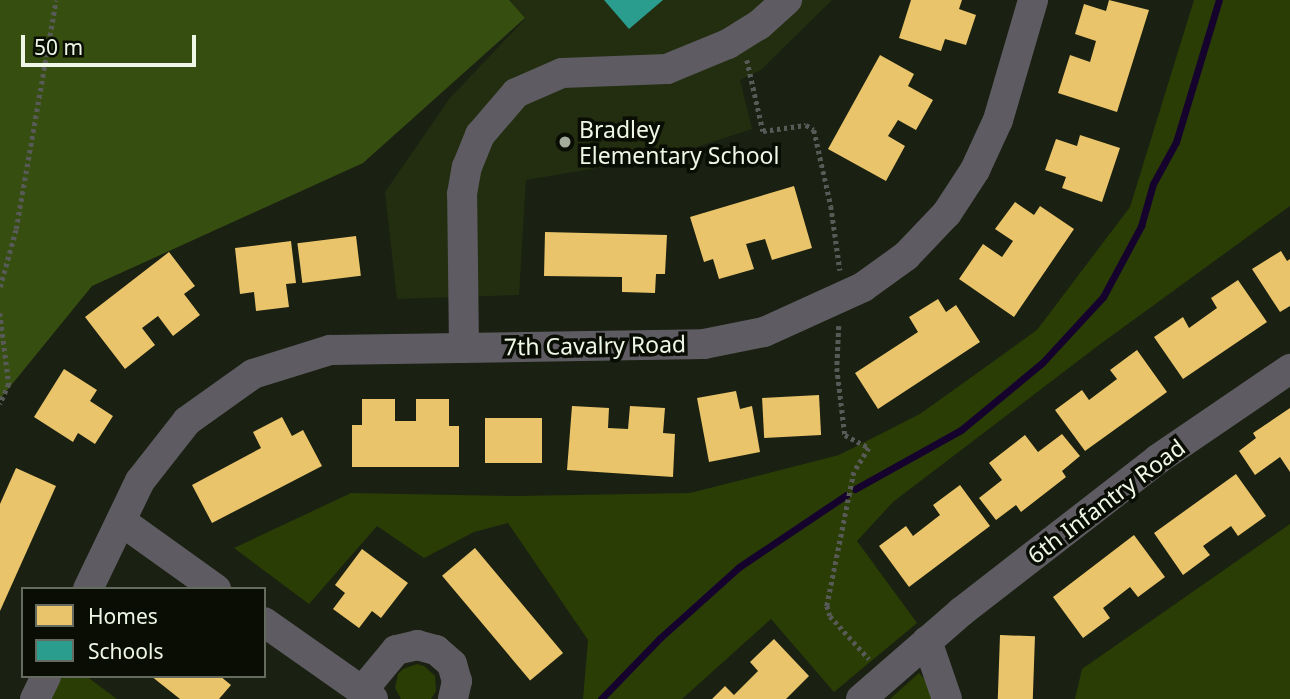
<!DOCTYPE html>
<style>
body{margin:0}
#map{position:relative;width:1290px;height:699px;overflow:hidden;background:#1a2012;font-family:"Noto Sans",sans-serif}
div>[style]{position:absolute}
.built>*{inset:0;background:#222e0f}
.green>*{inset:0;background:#2a3d05}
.forest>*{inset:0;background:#374e11}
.homes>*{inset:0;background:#e9c46a;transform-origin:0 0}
.schools>*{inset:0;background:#2a9d8f}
.stream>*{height:7px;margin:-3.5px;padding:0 3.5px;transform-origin:3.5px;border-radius:3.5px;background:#16032d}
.path>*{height:4.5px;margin-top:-2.25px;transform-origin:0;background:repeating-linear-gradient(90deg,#585a57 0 3.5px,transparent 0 7px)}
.minor>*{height:30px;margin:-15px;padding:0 15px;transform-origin:15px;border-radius:15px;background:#5e5c62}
.dots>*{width:19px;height:19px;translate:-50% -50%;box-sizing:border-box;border:4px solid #090d04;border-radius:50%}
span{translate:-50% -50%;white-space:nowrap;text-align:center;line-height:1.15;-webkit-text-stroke:7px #090d04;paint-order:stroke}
.poi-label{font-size:23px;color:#eff7e6}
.left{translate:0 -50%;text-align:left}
.street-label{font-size:23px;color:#eff7e6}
.legend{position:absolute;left:21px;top:587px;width:245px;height:91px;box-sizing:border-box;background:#090d04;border:2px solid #656b5e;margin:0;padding:9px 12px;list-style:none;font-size:21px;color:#eff7e6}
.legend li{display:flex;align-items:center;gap:14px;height:35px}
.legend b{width:35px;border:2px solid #656b5e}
.scale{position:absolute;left:21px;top:35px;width:175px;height:32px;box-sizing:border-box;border:4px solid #eff7e6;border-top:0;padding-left:9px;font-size:21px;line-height:24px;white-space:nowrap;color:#eff7e6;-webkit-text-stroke:5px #090d04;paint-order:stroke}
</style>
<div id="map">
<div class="built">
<div style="clip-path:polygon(509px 0,832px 0,761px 70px,740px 80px,752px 129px,669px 156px,526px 180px,519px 295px,397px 299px,385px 192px,450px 98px,525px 19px)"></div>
</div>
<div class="green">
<div style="clip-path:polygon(1194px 0,1290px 0,1290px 206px,1099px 345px,893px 502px,857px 541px,917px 623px,834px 692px,771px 619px,682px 699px,583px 699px,588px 640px,508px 523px,474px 532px,424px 558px,377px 526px,309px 604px,234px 548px,351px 493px,516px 496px,690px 493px,839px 455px,920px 414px,1037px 330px,1130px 207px)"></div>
<div style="clip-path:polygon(1290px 524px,1290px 699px,1075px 699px,1082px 669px)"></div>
<div style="clip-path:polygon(417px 664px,424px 666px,435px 676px,436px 691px,431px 699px,401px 699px,395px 688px,398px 674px,403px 669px)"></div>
<div style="clip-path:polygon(919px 673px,928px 683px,933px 699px,890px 699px)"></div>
<div style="clip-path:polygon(62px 676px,86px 676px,117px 699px,51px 699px)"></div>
</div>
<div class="forest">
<div style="clip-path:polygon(0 0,509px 0,525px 18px,363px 163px,92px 286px,0 399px)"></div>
</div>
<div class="homes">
<div style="clip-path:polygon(911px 0,962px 0,959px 9px,976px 15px,966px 45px,945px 39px,941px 51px,899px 38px)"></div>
<div style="clip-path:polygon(1109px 0,1149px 10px,1117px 112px,1058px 93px,1070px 55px,1090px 62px,1096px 41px,1075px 34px,1084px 4px,1106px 11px)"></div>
<div style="clip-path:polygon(880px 55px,914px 74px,908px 86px,933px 100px,916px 130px,898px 120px,888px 136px,905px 146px,886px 181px,828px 149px)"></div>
<div style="clip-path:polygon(1080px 135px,1120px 148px,1102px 202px,1062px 188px,1066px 177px,1045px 170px,1056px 139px,1077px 146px)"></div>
<div style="clip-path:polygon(794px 186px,812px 248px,772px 260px,765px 239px,746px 244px,754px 269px,719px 279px,713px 259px,704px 262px,690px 217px)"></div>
<div style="clip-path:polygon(1015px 202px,1034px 215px,1040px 206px,1074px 229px,1014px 317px,959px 279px,983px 244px,1002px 257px,1013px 241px,995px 229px)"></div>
<div style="clip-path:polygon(545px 232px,667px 235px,665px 274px,656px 274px,655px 293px,622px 292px,622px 277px,544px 276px)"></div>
<div style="left:356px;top:236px;width:40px;height:59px;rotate:83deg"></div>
<div style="clip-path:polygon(291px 241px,296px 283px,286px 284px,289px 307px,256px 311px,254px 292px,240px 294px,235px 248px)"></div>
<div style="clip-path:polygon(1281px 251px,1287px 261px,1290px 259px,1290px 306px,1280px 312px,1252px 269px)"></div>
<div style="clip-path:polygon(169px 252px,195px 286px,184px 294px,200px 315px,173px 336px,158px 316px,142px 328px,155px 345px,125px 369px,85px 317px)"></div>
<div style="clip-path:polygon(1238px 280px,1267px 322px,1183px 379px,1154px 337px,1183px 317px,1189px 328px,1217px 308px,1211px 298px)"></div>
<div style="clip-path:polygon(938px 299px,946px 312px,956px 305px,980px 342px,878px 409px,855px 373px,918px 332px,909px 317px)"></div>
<div style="clip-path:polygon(1137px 350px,1167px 392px,1085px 451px,1055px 410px,1082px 390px,1089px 400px,1117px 379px,1110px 370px)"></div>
<div style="clip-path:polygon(64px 369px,97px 390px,90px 401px,113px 416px,95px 444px,78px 433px,73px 442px,34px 417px)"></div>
<div style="clip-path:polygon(736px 391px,740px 409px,752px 406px,760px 452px,709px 462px,697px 398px)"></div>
<div style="left:819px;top:395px;width:40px;height:57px;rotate:87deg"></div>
<div style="clip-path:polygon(362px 399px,395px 399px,395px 421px,416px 421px,416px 399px,449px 399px,449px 426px,459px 426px,459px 467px,352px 467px,352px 425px,362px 425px)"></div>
<div style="clip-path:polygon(572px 406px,609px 408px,608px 428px,628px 429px,630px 406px,665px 408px,663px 433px,675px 434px,673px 477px,567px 470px)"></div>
<div style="clip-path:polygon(1290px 408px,1290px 472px,1280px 457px,1255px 475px,1239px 451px,1256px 438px,1253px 433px)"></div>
<div style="clip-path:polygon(282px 417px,292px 436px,303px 430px,322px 466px,212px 523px,192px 485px,261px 448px,253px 432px)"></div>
<div style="left:485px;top:418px;width:57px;height:45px"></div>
<div style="clip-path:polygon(1062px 434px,1080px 456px,1062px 471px,1066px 477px,1021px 512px,1016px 505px,996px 520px,979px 498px,1002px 480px,989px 463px,1025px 435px,1038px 452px)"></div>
<div style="clip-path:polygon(16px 468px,56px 486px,0 611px,0 504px)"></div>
<div style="clip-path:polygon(1236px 474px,1266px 516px,1238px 536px,1231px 526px,1203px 546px,1210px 555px,1183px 575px,1154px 533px)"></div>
<div style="clip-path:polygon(960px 485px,990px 526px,909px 587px,879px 546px,906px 526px,913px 536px,940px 515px,933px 505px)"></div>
<div style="clip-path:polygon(1134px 535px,1165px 577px,1138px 597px,1130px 587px,1103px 608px,1110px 618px,1083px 638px,1053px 597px)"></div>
<div style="left:475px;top:548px;width:137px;height:43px;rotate:50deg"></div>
<div style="clip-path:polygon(362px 549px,408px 583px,381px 618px,372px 611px,359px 628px,333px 609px,345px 593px,335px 585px)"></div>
<div style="left:1000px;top:635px;width:35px;height:64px;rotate:2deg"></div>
<div style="clip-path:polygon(774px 639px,809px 676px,786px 699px,712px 699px,725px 686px,734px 695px,758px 671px,750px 662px)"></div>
<div style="clip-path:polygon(151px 676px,220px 676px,231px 685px,219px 699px,180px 699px)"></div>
</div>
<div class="schools">
<div style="clip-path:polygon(604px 0,663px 0,629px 29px)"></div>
</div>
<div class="stream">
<div style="left:855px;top:489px;width:121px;rotate:-29.1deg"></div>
<div style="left:961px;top:430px;width:105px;rotate:-39.6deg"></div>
<div style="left:1042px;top:363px;width:90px;rotate:-47.3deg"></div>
<div style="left:1103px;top:297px;width:81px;rotate:-61.8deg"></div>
<div style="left:1141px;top:226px;width:44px;rotate:-74.1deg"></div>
<div style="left:1153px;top:184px;width:48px;rotate:-61.3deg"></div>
<div style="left:1176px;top:142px;width:148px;rotate:-73.2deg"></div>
<div style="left:601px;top:699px;width:85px;rotate:-46deg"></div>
<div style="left:660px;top:638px;width:106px;rotate:-41.9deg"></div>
<div style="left:739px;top:567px;width:129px;rotate:-33.9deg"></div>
</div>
<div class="path">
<div style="left:747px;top:60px;width:73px;rotate:77.3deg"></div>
<div style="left:763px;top:131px;width:43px;rotate:-7.9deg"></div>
<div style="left:806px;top:125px;width:9px;rotate:32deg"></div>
<div style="left:814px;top:130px;width:78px;rotate:77.4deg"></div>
<div style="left:831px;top:206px;width:65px;rotate:82deg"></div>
<div style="left:0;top:287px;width:60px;rotate:-74.6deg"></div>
<div style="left:16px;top:229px;width:232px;rotate:-80.1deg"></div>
<div style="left:0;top:313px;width:72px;rotate:82.8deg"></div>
<div style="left:9px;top:384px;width:22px;rotate:114deg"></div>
<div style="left:839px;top:326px;width:42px;rotate:92.7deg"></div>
<div style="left:837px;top:368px;width:67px;rotate:83.2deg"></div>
<div style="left:845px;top:435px;width:27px;rotate:28deg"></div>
<div style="left:869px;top:448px;width:28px;rotate:122deg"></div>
<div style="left:854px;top:472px;width:137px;rotate:101.4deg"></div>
<div style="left:827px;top:606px;width:10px;rotate:73deg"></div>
<div style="left:830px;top:616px;width:58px;rotate:47.8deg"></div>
</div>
<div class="minor">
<div style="left:464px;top:348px;width:154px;rotate:-90.7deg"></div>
<div style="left:462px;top:194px;width:27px;rotate:-80deg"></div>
<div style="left:467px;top:167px;width:35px;rotate:-68deg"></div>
<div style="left:480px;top:135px;width:55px;rotate:-49.4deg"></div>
<div style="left:516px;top:93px;width:50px;rotate:-23.5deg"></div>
<div style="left:562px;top:73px;width:105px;rotate:-2.2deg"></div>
<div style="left:667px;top:69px;width:66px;rotate:-22.3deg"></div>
<div style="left:728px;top:44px;width:36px;rotate:-32deg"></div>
<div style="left:759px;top:25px;width:38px;rotate:-42deg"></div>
<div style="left:121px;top:521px;width:117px;rotate:35.6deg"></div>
<div style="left:88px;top:589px;width:120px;rotate:-64.3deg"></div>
<div style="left:140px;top:481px;width:76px;rotate:-51.9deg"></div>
<div style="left:187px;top:421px;width:81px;rotate:-35.5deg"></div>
<div style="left:253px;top:374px;width:81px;rotate:-17.3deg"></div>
<div style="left:330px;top:350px;width:374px;rotate:-0.9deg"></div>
<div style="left:704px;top:344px;width:61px;rotate:-11.3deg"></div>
<div style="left:764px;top:332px;width:109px;rotate:-24.4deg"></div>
<div style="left:863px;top:287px;width:53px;rotate:-35.8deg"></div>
<div style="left:906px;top:256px;width:59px;rotate:-46.4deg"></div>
<div style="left:947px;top:213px;width:51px;rotate:-56.9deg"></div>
<div style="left:975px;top:170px;width:55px;rotate:-65.3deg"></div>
<div style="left:998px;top:120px;width:125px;rotate:-73.7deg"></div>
<div style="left:264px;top:622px;width:120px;rotate:35.1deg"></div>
<div style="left:927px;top:641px;width:61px;rotate:71deg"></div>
<div style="left:35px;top:699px;width:25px;rotate:-64deg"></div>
<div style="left:373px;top:699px;width:14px;rotate:-144deg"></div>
<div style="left:362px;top:691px;width:53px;rotate:-50.3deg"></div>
<div style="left:396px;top:650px;width:22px;rotate:-13deg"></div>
<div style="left:417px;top:645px;width:20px;rotate:15deg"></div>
<div style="left:436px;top:650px;width:21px;rotate:41deg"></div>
<div style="left:452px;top:664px;width:18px;rotate:74deg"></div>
<div style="left:457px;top:681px;width:18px;rotate:103deg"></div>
<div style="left:861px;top:699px;width:133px;rotate:-41deg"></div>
<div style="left:961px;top:612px;width:249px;rotate:-37.8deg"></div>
<div style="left:1158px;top:459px;width:160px;rotate:-34.3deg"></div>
</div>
<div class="dots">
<div style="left:565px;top:142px;background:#a4ac9c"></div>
</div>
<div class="poi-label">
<span class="left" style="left:579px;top:142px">Bradley<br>Elementary School</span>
</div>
<div class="street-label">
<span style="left:595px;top:345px;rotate:-1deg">7th Cavalry Road</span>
<span style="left:1106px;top:501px;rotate:-37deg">6th Infantry Road</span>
</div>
<ul class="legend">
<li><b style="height:19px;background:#e9c46a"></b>Homes</li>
<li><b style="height:19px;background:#2a9d8f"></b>Schools</li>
</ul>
<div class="scale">50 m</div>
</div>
